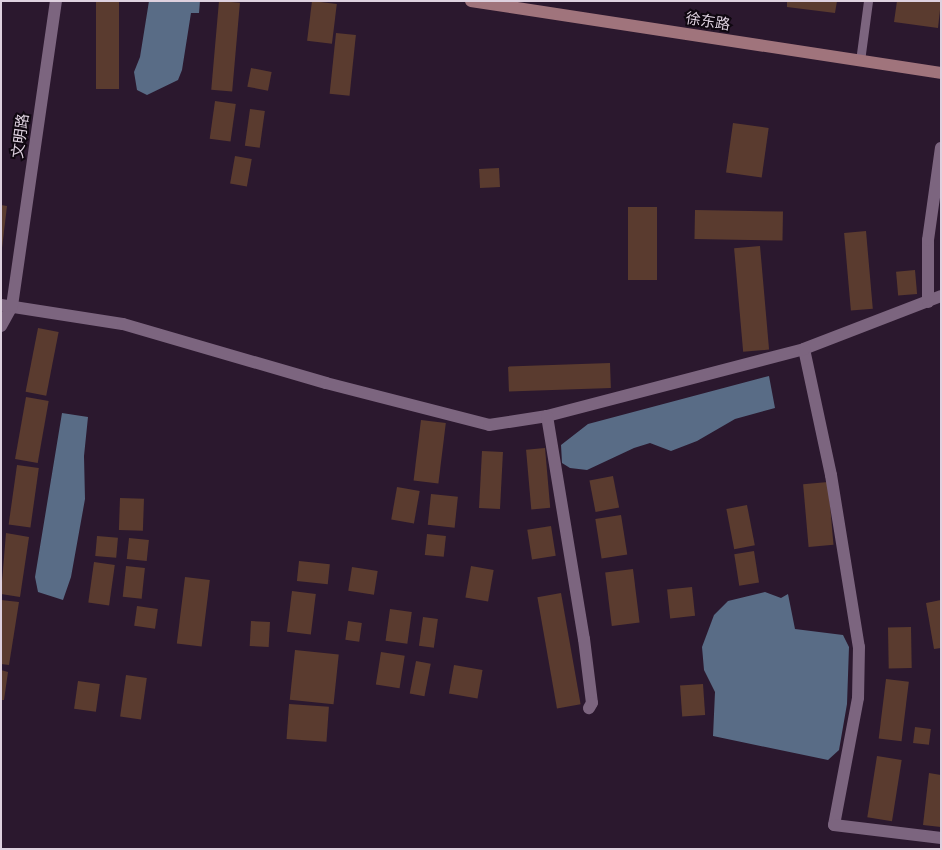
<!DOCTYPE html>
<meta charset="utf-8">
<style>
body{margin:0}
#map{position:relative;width:942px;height:850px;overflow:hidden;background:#2b182e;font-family:"IBM Plex Serif","Noto Sans SC",serif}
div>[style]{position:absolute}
.water>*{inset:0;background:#596c86}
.building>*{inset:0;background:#5a3b2f;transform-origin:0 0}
.lane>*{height:9px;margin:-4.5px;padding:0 4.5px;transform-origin:4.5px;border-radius:4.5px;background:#7c657f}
.street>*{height:12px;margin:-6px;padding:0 6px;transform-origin:6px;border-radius:6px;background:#7c657f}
.secondary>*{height:12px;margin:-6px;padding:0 6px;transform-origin:6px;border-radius:6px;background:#a0747c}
span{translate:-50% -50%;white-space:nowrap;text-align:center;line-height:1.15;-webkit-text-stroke:4px #0f0710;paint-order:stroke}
.street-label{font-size:15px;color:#ded1df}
.frame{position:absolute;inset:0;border:2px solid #ded1df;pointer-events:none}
</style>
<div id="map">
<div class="water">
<div style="clip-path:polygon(149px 1px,200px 1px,199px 13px,191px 13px,182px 70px,178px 80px,147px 95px,137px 90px,134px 72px,140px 57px)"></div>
<div style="clip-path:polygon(769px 376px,775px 408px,735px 419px,697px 441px,671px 451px,650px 443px,634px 448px,587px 470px,570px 468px,562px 463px,561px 445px,588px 424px)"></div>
<div style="clip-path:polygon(62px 413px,88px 417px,84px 456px,85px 499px,71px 577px,63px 600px,38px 592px,35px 577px)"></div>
<div style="clip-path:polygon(765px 592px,781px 598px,788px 594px,795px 629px,843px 635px,849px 647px,847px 704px,839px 750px,828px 760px,713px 736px,715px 692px,704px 670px,702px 647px,714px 615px,728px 601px)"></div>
</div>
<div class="building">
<div style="left:96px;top:1px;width:23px;height:88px"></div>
<div style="left:219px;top:1px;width:21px;height:89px;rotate:5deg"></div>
<div style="left:312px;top:1px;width:25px;height:40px;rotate:7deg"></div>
<div style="clip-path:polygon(787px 1px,837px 1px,835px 13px,787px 7px)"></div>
<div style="clip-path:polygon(897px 1px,941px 1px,938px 28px,894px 22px)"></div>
<div style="left:336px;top:33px;width:20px;height:61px;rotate:6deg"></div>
<div style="left:251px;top:68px;width:21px;height:19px;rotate:11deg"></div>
<div style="left:215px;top:101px;width:21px;height:38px;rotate:8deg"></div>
<div style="left:250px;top:109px;width:15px;height:37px;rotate:8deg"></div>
<div style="left:733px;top:123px;width:36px;height:50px;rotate:8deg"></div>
<div style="left:235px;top:156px;width:17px;height:28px;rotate:10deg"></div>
<div style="left:499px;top:168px;width:19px;height:20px;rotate:87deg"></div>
<div style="clip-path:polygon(1px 205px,7px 206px,2px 248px,1px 248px)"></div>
<div style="left:628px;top:207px;width:29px;height:73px"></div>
<div style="left:695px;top:210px;width:88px;height:29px;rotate:1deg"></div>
<div style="left:866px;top:231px;width:78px;height:22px;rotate:85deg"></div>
<div style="left:760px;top:246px;width:104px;height:26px;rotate:85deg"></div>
<div style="left:915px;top:270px;width:24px;height:19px;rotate:85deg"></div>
<div style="left:38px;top:328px;width:21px;height:65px;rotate:11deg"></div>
<div style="left:610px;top:363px;width:25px;height:102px;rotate:88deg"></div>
<div style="left:26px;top:397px;width:23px;height:63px;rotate:10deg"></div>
<div style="left:421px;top:420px;width:25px;height:61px;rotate:7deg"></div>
<div style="left:545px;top:448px;width:60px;height:19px;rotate:85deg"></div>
<div style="left:482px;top:451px;width:21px;height:57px;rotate:3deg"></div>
<div style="left:17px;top:465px;width:22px;height:60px;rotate:8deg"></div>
<div style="left:613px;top:476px;width:32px;height:24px;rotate:79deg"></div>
<div style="left:828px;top:482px;width:63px;height:25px;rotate:85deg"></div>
<div style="left:397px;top:487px;width:23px;height:33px;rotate:10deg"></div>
<div style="left:431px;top:494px;width:27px;height:31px;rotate:6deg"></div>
<div style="left:120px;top:498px;width:24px;height:32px;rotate:2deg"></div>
<div style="left:747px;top:505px;width:41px;height:21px;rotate:79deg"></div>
<div style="left:621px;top:515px;width:40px;height:26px;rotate:81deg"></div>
<div style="left:551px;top:526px;width:30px;height:24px;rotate:81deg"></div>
<div style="clip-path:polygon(6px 533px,29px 537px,20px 597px,1px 594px)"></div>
<div style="left:427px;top:534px;width:19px;height:21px;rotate:6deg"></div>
<div style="left:97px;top:536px;width:21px;height:20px;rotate:5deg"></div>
<div style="left:129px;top:538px;width:20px;height:21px;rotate:6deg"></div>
<div style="left:754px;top:551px;width:32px;height:20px;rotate:81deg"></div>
<div style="left:299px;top:561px;width:31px;height:20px;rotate:6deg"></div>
<div style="left:94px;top:562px;width:21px;height:41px;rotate:8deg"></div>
<div style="left:126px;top:566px;width:19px;height:31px;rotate:6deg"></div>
<div style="left:471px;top:566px;width:23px;height:32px;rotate:10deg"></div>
<div style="left:352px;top:567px;width:26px;height:24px;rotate:9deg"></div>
<div style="left:633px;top:569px;width:54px;height:28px;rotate:83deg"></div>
<div style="left:185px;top:577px;width:25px;height:67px;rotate:7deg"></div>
<div style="left:692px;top:587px;width:29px;height:25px;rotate:84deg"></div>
<div style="left:292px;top:591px;width:24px;height:41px;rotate:7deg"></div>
<div style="left:561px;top:593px;width:113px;height:24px;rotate:80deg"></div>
<div style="clip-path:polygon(1px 600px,19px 602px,9px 665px,1px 664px)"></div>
<div style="clip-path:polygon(941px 600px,941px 648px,934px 649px,926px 603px)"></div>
<div style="left:137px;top:606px;width:21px;height:20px;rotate:8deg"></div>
<div style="left:390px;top:609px;width:22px;height:32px;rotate:8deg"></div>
<div style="left:423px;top:617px;width:15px;height:29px;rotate:8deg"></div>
<div style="left:251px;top:621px;width:19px;height:25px;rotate:3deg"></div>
<div style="left:348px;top:621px;width:14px;height:19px;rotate:8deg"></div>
<div style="left:911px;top:627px;width:41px;height:23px;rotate:89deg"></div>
<div style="left:295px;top:650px;width:44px;height:50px;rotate:6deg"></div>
<div style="left:381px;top:652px;width:24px;height:33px;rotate:9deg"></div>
<div style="left:416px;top:661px;width:15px;height:33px;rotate:11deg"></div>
<div style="left:454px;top:665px;width:29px;height:29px;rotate:10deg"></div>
<div style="clip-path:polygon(1px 670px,8px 672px,4px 700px,1px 700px)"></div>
<div style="left:126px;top:675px;width:21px;height:42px;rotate:8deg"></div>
<div style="left:886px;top:679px;width:23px;height:60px;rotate:7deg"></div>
<div style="left:78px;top:681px;width:22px;height:28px;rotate:8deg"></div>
<div style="left:703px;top:684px;width:31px;height:23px;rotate:86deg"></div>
<div style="left:289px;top:704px;width:40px;height:35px;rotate:4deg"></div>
<div style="left:915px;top:727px;width:16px;height:16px;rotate:7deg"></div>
<div style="left:877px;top:756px;width:25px;height:62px;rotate:9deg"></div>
<div style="clip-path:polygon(929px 773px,941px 775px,941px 827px,923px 825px)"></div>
</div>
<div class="lane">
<div style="left:860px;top:61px;width:61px;rotate:-82.4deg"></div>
</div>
<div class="street">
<div style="left:941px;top:296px;width:147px;rotate:158.9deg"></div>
<div style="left:804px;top:349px;width:129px;rotate:77.9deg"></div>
<div style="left:831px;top:475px;width:174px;rotate:80.8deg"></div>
<div style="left:859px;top:647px;width:51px;rotate:91.1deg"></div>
<div style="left:858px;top:698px;width:129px;rotate:100.7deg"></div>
<div style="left:834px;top:825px;width:108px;rotate:6.9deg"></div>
<div style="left:928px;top:302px;width:62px;rotate:-90deg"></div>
<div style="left:928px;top:240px;width:93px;rotate:-82deg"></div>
<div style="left:1px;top:305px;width:123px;rotate:8.9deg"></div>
<div style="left:123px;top:324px;width:211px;rotate:16.2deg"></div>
<div style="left:326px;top:383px;width:168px;rotate:14.4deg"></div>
<div style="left:489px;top:425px;width:59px;rotate:-8.8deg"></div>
<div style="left:547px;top:416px;width:266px;rotate:-14.6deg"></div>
<div style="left:1px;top:326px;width:23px;rotate:-61deg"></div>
<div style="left:12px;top:306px;width:308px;rotate:-81.8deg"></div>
<div style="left:547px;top:416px;width:226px;rotate:80.6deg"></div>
<div style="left:584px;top:639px;width:64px;rotate:82.9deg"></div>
<div style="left:592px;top:703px;width:6px;rotate:121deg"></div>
</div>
<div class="secondary">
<div style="left:471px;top:1px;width:475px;rotate:8.7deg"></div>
</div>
<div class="street-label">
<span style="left:708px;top:21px;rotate:9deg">徐东路</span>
<span style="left:20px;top:136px;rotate:-82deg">文明路</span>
</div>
<div class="frame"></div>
</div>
